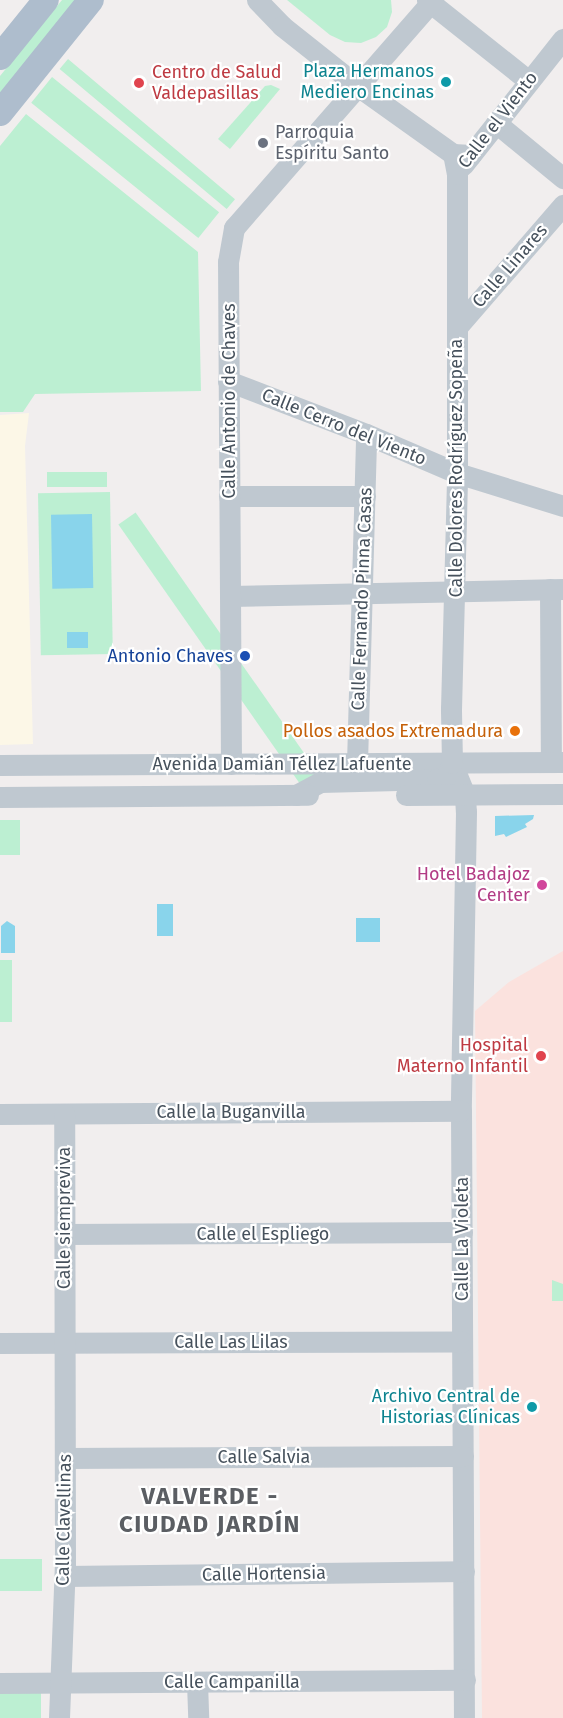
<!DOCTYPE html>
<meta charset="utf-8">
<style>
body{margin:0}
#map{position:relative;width:563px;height:1718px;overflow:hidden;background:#f1eeee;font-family:"Fira Sans",sans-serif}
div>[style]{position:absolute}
.commercial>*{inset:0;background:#fcf7e7}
.medical>*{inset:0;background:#fbe2de}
.green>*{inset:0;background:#bcefd2;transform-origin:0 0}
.water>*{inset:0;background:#89d4eb;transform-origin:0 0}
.minor>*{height:21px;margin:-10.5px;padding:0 10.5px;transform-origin:10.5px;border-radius:10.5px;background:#bfc8d0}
.major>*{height:26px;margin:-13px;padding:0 13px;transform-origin:13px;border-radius:13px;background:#aebdcd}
.dots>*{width:16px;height:16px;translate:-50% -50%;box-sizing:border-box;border:3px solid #fff;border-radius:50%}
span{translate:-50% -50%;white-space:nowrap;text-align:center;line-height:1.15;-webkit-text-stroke:4.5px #fff;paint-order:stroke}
.culture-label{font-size:18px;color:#0d838f}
.right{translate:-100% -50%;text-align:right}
.health-label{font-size:18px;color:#be3a42}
.left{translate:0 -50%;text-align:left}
.street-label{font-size:18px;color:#46515c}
.worship-label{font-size:18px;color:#5b616d}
.transit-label{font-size:18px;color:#164399}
.food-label{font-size:18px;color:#c56008}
.hotel-label{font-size:18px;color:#b23c85}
.district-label{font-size:24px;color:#5b5e63;font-weight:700;letter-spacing:1.5px}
</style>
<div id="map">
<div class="commercial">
<div style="clip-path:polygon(29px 413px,25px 446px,33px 744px,0 745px,0 415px)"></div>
</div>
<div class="medical">
<div style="clip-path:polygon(563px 951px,563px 1718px,482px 1718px,475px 1011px,509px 982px)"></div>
</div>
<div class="green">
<div style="clip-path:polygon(62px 0,78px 0,0 97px,0 76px)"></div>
<div style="clip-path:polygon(287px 0,391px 0,392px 12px,387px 27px,376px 37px,361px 43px,345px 42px,330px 35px)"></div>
<div style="left:68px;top:59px;width:218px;height:13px;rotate:40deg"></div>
<div style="left:52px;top:77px;width:215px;height:33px;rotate:39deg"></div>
<div style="clip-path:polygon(271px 85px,280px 89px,230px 149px,218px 139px,265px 86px)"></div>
<div style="clip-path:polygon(26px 114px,198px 252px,201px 391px,35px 394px,23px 412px,0 412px,0 146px)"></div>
<div style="left:107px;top:472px;width:15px;height:60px;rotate:90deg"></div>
<div style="left:110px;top:492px;width:162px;height:72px;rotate:89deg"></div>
<div style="left:318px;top:773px;width:21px;height:318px;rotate:145deg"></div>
<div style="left:0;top:820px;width:20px;height:35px"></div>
<div style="left:0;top:960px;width:12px;height:62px"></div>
<div style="clip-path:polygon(552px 1280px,563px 1284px,563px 1301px,552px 1301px)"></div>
<div style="left:42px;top:1559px;width:32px;height:42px;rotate:90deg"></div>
<div style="left:0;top:1692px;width:41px;height:26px"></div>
</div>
<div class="water">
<div style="left:92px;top:514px;width:74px;height:41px;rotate:89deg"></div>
<div style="left:88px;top:632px;width:16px;height:21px;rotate:90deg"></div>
<div style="clip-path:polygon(534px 815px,533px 819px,525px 824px,527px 827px,506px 837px,504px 834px,495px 836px,495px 816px)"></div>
<div style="left:157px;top:904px;width:16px;height:32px"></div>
<div style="left:356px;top:918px;width:24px;height:24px"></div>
<div style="clip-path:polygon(7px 921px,15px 926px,15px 953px,1px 953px,1px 926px)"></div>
</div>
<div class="minor">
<div style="left:257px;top:0;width:36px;rotate:46deg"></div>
<div style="left:282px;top:26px;width:98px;rotate:38.4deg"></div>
<div style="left:359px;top:87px;width:115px;rotate:35.5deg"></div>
<div style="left:453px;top:154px;width:18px;rotate:3deg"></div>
<div style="left:427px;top:0;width:130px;rotate:38.5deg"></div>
<div style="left:496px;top:123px;width:87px;rotate:39.4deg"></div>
<div style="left:463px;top:165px;width:161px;rotate:-51.6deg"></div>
<div style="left:457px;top:327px;width:162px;rotate:-49deg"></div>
<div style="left:228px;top:381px;width:148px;rotate:21deg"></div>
<div style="left:366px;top:434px;width:99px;rotate:23.2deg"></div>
<div style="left:457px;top:473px;width:111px;rotate:17.3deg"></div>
<div style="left:229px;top:496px;width:136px"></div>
<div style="left:550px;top:589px;width:173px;rotate:89.7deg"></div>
<div style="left:230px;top:596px;width:333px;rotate:-1.2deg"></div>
<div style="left:357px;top:763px;width:329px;rotate:-88.4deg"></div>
<div style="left:452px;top:763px;width:35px;rotate:68deg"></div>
<div style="left:465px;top:795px;width:17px;rotate:87deg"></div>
<div style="left:466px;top:812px;width:299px;rotate:91deg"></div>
<div style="left:461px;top:1111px;width:607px;rotate:89.72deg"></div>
<div style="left:231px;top:764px;width:502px;rotate:-90.34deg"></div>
<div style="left:228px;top:262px;width:35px;rotate:-80deg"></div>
<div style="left:234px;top:228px;width:303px;rotate:-48.9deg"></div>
<div style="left:0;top:765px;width:563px;rotate:-0.31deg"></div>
<div style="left:296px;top:795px;width:27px;rotate:-28deg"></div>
<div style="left:320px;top:782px;width:117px;rotate:-1.5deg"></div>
<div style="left:437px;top:779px;width:11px;rotate:-22deg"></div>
<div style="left:447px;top:775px;width:13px;rotate:-67deg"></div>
<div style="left:452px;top:763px;width:54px;rotate:-91.1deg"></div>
<div style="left:451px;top:709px;width:236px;rotate:-88.5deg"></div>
<div style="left:457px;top:473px;width:299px;rotate:-90deg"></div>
<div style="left:457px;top:174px;width:20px;rotate:-101deg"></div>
<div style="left:406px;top:795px;width:157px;rotate:-0.4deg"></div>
<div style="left:0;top:797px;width:308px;rotate:-0.4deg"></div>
<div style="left:0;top:1114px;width:461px;rotate:-0.4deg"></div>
<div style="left:64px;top:1234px;width:398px;rotate:-0.3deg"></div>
<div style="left:0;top:1343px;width:462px;rotate:-0.2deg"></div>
<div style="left:65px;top:1458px;width:398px;rotate:-0.3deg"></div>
<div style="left:65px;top:1576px;width:399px;rotate:-0.7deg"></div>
<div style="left:197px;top:1682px;width:36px;rotate:88deg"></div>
<div style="left:0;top:1683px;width:465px;rotate:-0.4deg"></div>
<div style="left:59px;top:1718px;width:153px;rotate:-87.8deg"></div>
<div style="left:65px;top:1565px;width:451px;rotate:-90.1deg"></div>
</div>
<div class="major">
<div style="left:0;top:57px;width:73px;rotate:-51.1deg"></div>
<div style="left:0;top:113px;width:145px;rotate:-51.2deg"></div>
</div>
<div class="dots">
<div style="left:446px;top:82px;background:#0f9aa8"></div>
<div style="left:139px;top:83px;background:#e0444e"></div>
<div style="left:263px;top:143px;background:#6b7280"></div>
<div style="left:245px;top:656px;background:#1a4fb4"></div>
<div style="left:515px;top:731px;background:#e8710a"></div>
<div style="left:542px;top:885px;background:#d1479c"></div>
<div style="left:541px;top:1056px;background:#e0444e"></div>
<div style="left:532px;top:1407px;background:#0f9aa8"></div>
</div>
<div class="culture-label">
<span class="right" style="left:434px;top:82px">Plaza Hermanos<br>Mediero Encinas</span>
<span class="right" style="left:520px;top:1407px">Archivo Central de<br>Historias Clínicas</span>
</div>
<div class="health-label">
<span class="left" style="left:152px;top:83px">Centro de Salud<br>Valdepasillas</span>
<span class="right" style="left:528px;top:1056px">Hospital<br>Materno Infantil</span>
</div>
<div class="street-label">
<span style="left:498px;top:120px;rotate:-52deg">Calle el Viento</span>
<span style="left:510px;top:266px;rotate:-49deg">Calle Linares</span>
<span style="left:229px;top:401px;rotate:-90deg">Calle Antonio de Chaves</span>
<span style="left:344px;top:427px;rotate:22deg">Calle Cerro del Viento</span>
<span style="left:456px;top:468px;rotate:-90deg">Calle Dolores Rodríguez Sopeña</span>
<span style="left:362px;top:599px;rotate:-88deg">Calle Fernando Pinna Casas</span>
<span style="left:282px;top:764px">Avenida Damián Téllez Lafuente</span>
<span style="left:231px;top:1112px">Calle la Buganvilla</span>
<span style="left:64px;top:1218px;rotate:-90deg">Calle siempreviva</span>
<span style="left:263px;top:1234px">Calle el Espliego</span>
<span style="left:462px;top:1239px;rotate:-90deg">Calle La Violeta</span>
<span style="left:231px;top:1342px">Calle Las Lilas</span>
<span style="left:264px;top:1457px">Calle Salvia</span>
<span style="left:64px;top:1520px;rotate:-89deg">Calle Clavellinas</span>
<span style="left:264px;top:1574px;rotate:-1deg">Calle Hortensia</span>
<span style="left:232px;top:1682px">Calle Campanilla</span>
</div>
<div class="worship-label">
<span class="left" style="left:275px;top:143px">Parroquia<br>Espíritu Santo</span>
</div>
<div class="transit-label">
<span class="right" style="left:233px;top:656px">Antonio Chaves</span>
</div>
<div class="food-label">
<span class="right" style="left:503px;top:731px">Pollos asados Extremadura</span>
</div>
<div class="hotel-label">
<span class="right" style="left:530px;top:885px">Hotel Badajoz<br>Center</span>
</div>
<div class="district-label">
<span style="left:210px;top:1511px">VALVERDE -<br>CIUDAD JARDÍN</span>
</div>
</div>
